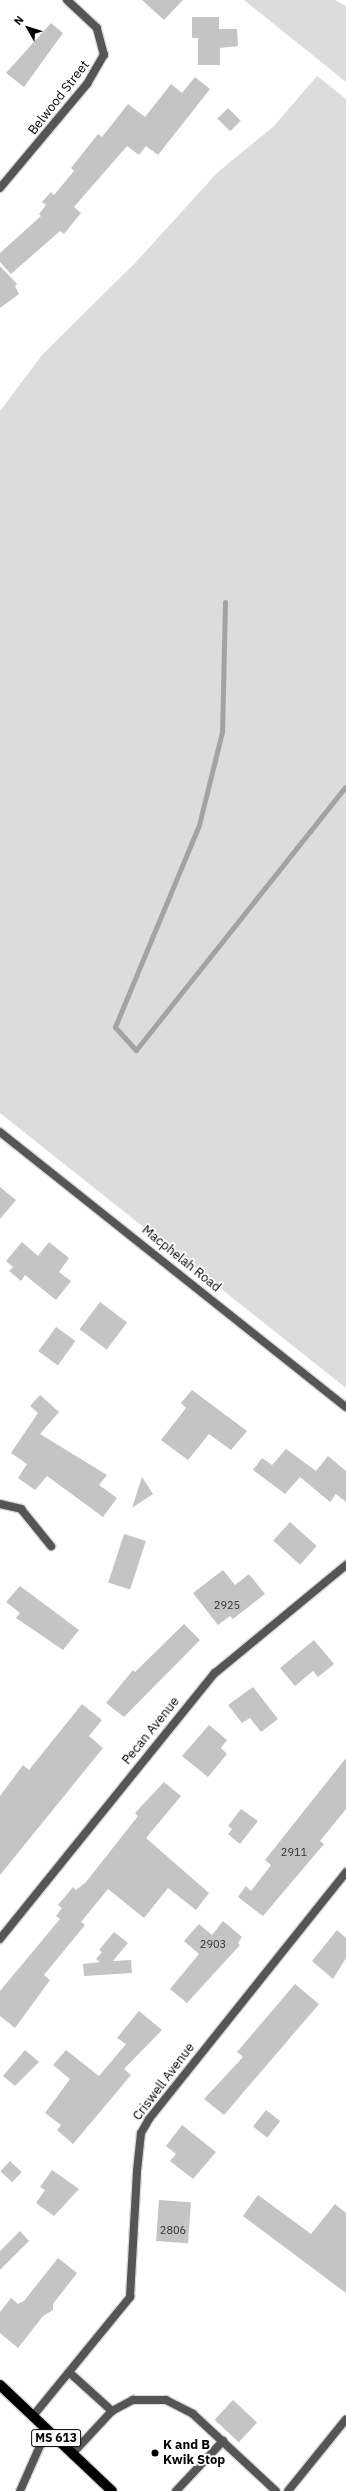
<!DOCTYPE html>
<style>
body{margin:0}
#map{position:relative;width:346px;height:2491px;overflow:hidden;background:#fff;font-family:"IBM Plex Sans",sans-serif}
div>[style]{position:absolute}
.green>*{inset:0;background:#dcdcdc}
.stream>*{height:5px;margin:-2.5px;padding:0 2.5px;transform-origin:2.5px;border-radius:2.5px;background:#a3a3a3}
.building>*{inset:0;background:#c4c4c4;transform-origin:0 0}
.roads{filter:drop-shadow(1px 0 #dbdbdb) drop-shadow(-1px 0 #dbdbdb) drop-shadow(0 1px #dbdbdb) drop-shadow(0 -1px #dbdbdb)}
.service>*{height:8px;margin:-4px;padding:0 4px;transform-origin:4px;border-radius:4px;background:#555}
.minor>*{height:8px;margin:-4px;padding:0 4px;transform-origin:4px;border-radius:4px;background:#555}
.tertiary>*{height:8px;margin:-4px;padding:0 4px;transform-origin:4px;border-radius:4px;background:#555}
.primary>*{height:10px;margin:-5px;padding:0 5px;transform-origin:5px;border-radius:5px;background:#000}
.dots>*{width:11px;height:11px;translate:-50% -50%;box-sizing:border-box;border:2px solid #fff;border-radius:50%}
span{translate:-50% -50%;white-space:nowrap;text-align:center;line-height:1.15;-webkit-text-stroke:3.5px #fff;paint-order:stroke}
.number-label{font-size:11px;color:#313131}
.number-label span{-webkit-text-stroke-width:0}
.shield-label span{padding:1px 3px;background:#fff;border:1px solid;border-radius:3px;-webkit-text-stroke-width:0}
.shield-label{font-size:12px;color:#000;font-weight:700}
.street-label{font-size:13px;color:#000}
.poi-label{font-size:13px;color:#000;font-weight:700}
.left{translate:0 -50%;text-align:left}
.north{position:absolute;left:8px;top:8px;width:40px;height:40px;-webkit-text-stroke:3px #fff;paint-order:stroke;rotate:309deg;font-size:11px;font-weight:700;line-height:16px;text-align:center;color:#000}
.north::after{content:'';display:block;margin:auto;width:14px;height:18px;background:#000;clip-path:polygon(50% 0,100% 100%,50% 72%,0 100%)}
</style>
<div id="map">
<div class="green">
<div style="clip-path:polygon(244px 0,335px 0,346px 6px,346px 82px)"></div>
<div style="clip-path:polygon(317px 76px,346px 99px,346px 1388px,0 1113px,0 411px,42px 355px,136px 262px,218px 172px,274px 126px)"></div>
</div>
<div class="stream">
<div style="left:225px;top:602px;width:130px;rotate:91.3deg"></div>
<div style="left:222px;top:732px;width:96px;rotate:103.9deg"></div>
<div style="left:199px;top:825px;width:219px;rotate:112.6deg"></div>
<div style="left:115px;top:1027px;width:31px;rotate:48deg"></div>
<div style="left:136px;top:1050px;width:336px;rotate:-51.5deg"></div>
</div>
<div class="building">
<div style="clip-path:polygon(142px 0,183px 0,164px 20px)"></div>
<div style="clip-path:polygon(192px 17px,219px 17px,219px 29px,237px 29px,238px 46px,220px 48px,220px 65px,198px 65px,198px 38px,192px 38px)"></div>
<div style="clip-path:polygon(51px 23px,63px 33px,24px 87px,6px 73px)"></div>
<div style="clip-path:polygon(195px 77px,210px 89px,158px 155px,146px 146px,139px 155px,127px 146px,74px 207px,81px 213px,64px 234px,60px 231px,11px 274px,0 262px,0 253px,41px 216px,39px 214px,46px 205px,42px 202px,51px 192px,54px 195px,74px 171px,71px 168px,98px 134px,102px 137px,128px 104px,145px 117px,171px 84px,182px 93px)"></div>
<div style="left:228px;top:108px;width:18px;height:15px;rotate:45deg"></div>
<div style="clip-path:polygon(0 266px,17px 284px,15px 286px,19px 294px,0 308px)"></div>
<div style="clip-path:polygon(0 1187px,16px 1200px,0 1219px)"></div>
<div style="clip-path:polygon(22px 1242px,38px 1256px,49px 1242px,69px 1258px,59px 1272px,71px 1281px,56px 1300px,25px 1275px,21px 1281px,9px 1271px,13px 1267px,6px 1261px)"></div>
<div style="left:100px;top:1302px;width:34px;height:34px;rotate:37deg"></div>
<div style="left:56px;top:1327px;width:24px;height:30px;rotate:36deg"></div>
<div style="clip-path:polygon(192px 1390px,247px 1431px,231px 1450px,209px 1434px,188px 1460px,161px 1440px,186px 1408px,181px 1403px)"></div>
<div style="clip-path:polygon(40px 1395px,59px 1412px,40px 1434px,107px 1475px,99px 1485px,117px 1498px,103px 1517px,47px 1476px,35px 1490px,18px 1478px,27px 1464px,11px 1453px,38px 1413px,30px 1406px)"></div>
<div style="clip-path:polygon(286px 1449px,316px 1471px,328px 1456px,346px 1471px,346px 1502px,336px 1494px,330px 1502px,300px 1477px,285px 1494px,253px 1470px,262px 1458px,272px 1465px)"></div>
<div style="clip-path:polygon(142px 1477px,153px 1494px,132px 1508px)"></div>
<div style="left:290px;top:1522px;width:36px;height:25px;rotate:42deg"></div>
<div style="left:124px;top:1534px;width:23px;height:51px;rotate:18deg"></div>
<div style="clip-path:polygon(223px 1570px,235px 1585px,249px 1574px,265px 1594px,233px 1619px,230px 1616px,218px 1625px,193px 1593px)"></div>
<div style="clip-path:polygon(20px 1586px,79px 1630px,63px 1650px,16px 1618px,20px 1613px,6px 1602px)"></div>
<div style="clip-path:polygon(184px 1624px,200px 1640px,124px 1717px,106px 1703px,133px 1670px,135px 1672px)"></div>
<div style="clip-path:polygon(314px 1640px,334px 1664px,318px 1677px,313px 1671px,295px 1686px,280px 1668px)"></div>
<div style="clip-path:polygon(253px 1687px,278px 1719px,261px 1732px,250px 1718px,242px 1723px,228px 1705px)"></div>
<div style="clip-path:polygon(82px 1704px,102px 1720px,89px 1736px,103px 1748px,0 1875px,0 1796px,23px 1765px,29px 1770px)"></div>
<div style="clip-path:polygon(209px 1725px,227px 1740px,221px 1748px,227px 1754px,208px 1777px,182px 1756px)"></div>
<div style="clip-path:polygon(346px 1758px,346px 1809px,320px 1841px,324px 1844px,263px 1916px,238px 1897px,246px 1886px,251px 1891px,271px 1865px,265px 1860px)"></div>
<div style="clip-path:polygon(164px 1782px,181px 1796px,146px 1838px,209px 1893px,196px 1910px,168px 1888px,144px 1918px,108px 1889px,81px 1922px,85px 1925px,44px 1975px,50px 1980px,15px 2028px,0 2016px,0 1991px,60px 1919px,56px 1916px,62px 1908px,58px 1905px,73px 1887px,76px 1890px,86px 1882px,138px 1816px,135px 1813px)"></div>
<div style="clip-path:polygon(241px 1809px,258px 1821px,240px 1844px,228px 1834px,232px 1829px,228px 1826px)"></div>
<div style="clip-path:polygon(223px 1921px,242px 1937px,238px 1943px,240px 1945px,187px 2003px,170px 1989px,199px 1954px,184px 1941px,199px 1924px,212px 1935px)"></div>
<div style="clip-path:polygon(337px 1930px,346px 1938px,346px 1958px,333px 1979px,312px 1961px)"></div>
<div style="clip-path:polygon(114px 1932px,128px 1943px,113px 1961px,131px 1960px,132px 1973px,84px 1976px,83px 1964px,100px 1962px,96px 1959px,102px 1952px,99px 1950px)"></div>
<div style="clip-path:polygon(295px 1984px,319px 2004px,224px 2115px,204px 2099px,243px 2057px,237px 2052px)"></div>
<div style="clip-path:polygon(139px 2011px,162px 2030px,124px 2069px,131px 2075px,73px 2144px,57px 2130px,61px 2125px,45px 2113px,70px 2079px,53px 2065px,66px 2050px,99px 2076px,126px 2044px,117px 2038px)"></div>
<div style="clip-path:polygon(25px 2050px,39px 2062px,15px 2086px,3px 2076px)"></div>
<div style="left:266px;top:2110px;width:18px;height:21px;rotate:38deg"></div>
<div style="clip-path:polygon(182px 2125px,216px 2152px,193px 2179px,170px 2161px,176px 2154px,166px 2146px)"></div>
<div style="left:10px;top:2161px;width:16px;height:14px;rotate:43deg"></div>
<div style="clip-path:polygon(52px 2170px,79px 2189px,54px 2216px,36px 2203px,45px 2190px,40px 2187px)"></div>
<div style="clip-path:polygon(258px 2195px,311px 2234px,335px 2204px,346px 2213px,346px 2293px,243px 2216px)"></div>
<div style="left:159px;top:2200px;width:32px;height:41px;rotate:4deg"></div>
<div style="clip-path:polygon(20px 2231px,29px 2241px,0 2270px,0 2251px)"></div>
<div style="clip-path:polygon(58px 2258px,77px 2273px,53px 2304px,53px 2310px,43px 2316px,18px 2348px,0 2333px,0 2312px,11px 2298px,18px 2304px,24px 2301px)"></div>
<div style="left:233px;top:2400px;width:33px;height:27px;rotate:43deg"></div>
</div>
<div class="roads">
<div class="service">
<div style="left:70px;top:2373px;width:57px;rotate:42.1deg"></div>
<div style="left:72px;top:2454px;width:59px;rotate:-47.1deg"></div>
<div style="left:112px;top:2411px;width:24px;rotate:-28deg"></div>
<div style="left:133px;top:2400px;width:33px"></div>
<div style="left:166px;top:2400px;width:30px;rotate:27deg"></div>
<div style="left:193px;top:2414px;width:113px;rotate:42.9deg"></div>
<div style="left:176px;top:2491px;width:69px;rotate:-46.8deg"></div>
</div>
<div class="minor">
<div style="left:0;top:188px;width:136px;rotate:-50.1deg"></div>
<div style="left:87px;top:84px;width:34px;rotate:-60deg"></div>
<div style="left:104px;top:55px;width:28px;rotate:-105deg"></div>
<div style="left:97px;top:28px;width:41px;rotate:-137deg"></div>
<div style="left:0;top:1504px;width:22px;rotate:13deg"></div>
<div style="left:21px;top:1509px;width:48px;rotate:51deg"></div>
<div style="left:0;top:1939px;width:342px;rotate:-51.1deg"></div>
<div style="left:215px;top:1673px;width:170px;rotate:-39.5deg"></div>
<div style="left:33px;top:2416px;width:154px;rotate:-50.8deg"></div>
<div style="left:130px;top:2297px;width:126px;rotate:-86.8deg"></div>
<div style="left:137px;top:2171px;width:38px;rotate:-84deg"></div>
<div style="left:141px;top:2133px;width:16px;rotate:-60deg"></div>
<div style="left:149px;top:2119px;width:316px;rotate:-51.4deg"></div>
<div style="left:20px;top:2491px;width:67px;rotate:-66.1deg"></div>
<div style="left:288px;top:2491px;width:92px;rotate:-51.1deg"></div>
</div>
<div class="tertiary">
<div style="left:0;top:1132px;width:442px;rotate:38.5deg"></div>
</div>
<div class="primary">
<div style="left:0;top:2385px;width:154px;rotate:43.4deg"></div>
</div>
</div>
<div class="dots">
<div style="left:155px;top:2453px;background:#000"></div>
</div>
<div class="number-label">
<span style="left:227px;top:1605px">2925</span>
<span style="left:294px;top:1852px">2911</span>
<span style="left:213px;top:1944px">2903</span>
<span style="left:173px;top:2230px">2806</span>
</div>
<div class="shield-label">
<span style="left:56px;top:2438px">MS 613</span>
</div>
<div class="street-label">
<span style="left:59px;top:98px;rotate:-52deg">Belwood Street</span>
<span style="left:181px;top:1259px;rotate:39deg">Macphelah Road</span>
<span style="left:151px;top:1731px;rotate:-51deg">Pecan Avenue</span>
<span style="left:164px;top:2082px;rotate:-53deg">Criswell Avenue</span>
</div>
<div class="poi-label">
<span class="left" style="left:163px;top:2453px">K and B<br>Kwik Stop</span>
</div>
<div class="north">N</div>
</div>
